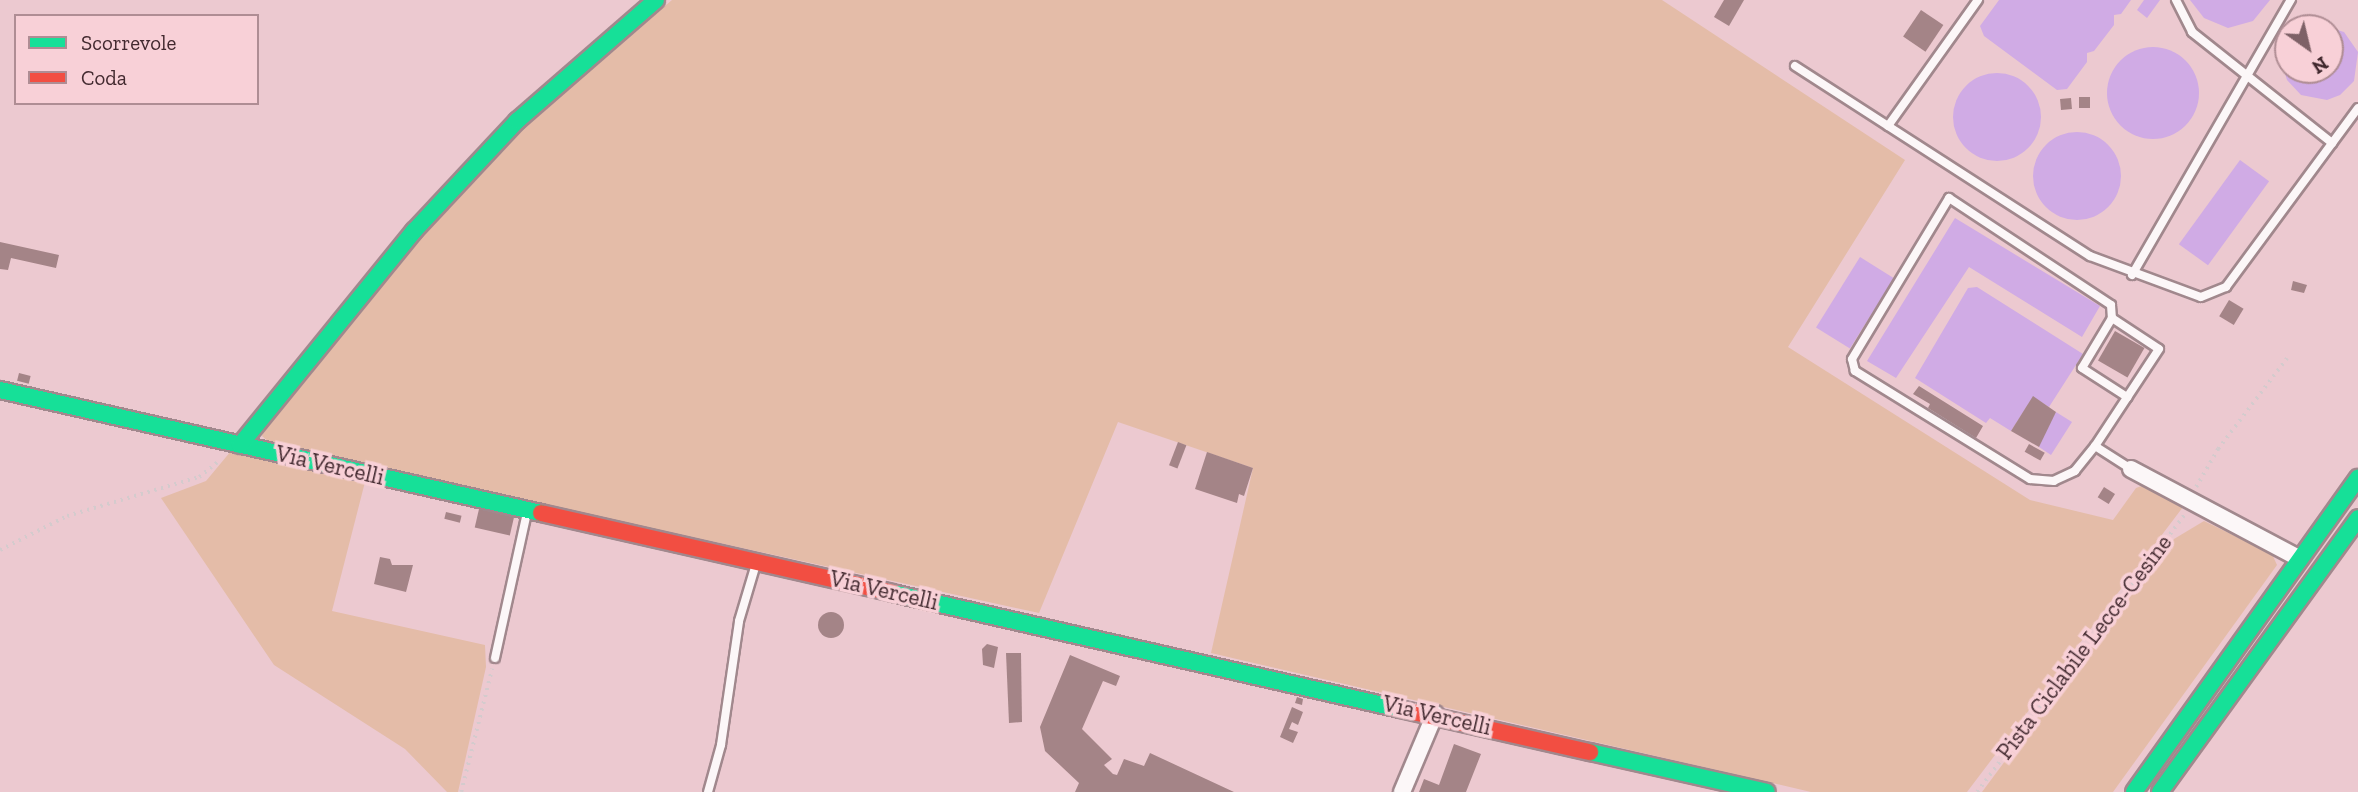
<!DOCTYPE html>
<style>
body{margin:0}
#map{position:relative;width:2358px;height:792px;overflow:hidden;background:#ecc9d0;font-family:"Zilla Slab",serif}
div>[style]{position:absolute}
.green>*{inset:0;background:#e4bca8}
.water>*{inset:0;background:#d0abe5;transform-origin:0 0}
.round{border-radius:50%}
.building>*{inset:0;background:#a48487;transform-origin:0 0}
.path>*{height:3.5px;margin-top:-1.75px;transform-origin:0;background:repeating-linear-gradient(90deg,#d4cbcd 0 2px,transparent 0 7px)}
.roads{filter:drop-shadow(2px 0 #a1888d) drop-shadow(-2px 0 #a1888d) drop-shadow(0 2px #a1888d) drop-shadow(0 -2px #a1888d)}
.lane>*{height:8px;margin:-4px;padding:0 4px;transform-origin:4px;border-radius:4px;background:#fcf7f8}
.street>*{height:16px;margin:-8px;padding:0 8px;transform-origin:8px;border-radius:8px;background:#fcf7f8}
.fast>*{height:16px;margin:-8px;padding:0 8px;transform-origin:8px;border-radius:8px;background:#16e098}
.jam>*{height:16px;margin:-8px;padding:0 8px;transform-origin:8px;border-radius:8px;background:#f24e42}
span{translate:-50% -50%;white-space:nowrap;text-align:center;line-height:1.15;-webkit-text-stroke:7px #f8d0d7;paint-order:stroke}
.street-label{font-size:23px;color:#42292f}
.legend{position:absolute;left:14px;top:14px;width:245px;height:91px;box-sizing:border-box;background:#f8d0d7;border:2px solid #af8d94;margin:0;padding:9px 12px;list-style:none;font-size:21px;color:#42292f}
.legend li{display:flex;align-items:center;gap:14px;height:35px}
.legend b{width:35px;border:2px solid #af8d94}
.north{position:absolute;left:2274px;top:14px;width:70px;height:70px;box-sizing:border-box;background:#f8d0d7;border:2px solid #af8d94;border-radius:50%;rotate:146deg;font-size:19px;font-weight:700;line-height:28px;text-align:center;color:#42292f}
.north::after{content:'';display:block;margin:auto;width:24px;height:32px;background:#7e6167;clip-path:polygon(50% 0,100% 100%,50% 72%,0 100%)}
</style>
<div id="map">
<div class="green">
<div style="clip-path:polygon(672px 0,1662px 0,1905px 160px,1788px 347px,2030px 500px,2113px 520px,2136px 488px,2147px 484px,2183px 507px,1967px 792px,1811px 792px,1211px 653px,1253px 468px,1118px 422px,1039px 613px,272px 445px,262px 436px,265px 423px,418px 235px,522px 128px)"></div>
<div style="clip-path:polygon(231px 451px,365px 482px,332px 611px,485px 645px,486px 667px,458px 792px,447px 792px,405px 749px,274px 665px,161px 498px,206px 481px)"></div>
<div style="clip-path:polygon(2204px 521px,2272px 554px,2277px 565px,2113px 792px,1982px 792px,2151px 565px,2174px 539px)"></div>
</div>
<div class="water">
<div style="clip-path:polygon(1999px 0,2131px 0,2121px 14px,2114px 15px,2114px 25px,2094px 51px,2087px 53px,2087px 62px,2067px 89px,2057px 90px,1984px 36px,1980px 26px)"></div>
<div style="clip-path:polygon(2144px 0,2160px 0,2147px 18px,2137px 10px)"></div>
<div style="clip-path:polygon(2190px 0,2270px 0,2253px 21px,2228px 28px,2204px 18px)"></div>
<div style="clip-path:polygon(2318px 24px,2344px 32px,2358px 52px,2354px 81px,2340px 95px,2327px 100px,2301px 95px,2287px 80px,2283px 67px,2288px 44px,2288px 70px,2330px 70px,2330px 28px,2305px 28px)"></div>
<div class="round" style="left:2107px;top:47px;width:92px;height:92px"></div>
<div class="round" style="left:1953px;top:73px;width:88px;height:88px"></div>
<div class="round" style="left:2033px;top:132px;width:88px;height:88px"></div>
<div style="left:2240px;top:160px;width:36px;height:104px;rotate:36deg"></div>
<div style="clip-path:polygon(1955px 218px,2100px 306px,2082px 337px,1969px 267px,1896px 378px,1867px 361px)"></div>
<div style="left:1860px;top:257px;width:40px;height:83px;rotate:32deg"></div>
<div style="clip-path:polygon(1977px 287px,2083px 354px,2049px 407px,2033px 397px,2011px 431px,1990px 418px,1986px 423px,1915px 378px,1968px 288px)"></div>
<div style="clip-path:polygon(2056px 412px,2072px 422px,2051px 455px,2039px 447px,2039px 438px)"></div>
</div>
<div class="building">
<div style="clip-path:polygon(1724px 0,1744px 0,1729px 26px,1714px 17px)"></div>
<div style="left:1921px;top:10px;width:27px;height:32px;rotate:34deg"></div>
<div style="left:2079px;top:97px;width:11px;height:11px"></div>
<div style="left:2071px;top:98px;width:11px;height:11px;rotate:85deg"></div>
<div style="clip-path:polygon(0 242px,59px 255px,56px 268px,11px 258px,8px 270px,0 269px)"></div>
<div style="clip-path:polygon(2293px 281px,2307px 285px,2304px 293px,2291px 290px)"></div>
<div style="left:2229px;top:300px;width:17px;height:19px;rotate:31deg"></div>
<div style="left:2115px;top:331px;width:34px;height:34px;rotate:30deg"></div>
<div style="left:19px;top:373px;width:12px;height:8px;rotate:14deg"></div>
<div style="clip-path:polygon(1919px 386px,1983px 426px,1976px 438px,1928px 408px,1930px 404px,1913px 394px)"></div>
<div style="clip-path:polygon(2033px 396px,2056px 412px,2039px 447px,2011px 431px)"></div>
<div style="left:1178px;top:442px;width:9px;height:25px;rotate:21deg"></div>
<div style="left:2029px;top:444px;width:18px;height:9px;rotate:29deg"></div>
<div style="clip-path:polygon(1207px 452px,1253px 468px,1244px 496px,1239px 494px,1237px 503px,1195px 489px)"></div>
<div style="left:2104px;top:487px;width:13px;height:12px;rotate:32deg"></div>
<div style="left:479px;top:509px;width:36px;height:19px;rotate:13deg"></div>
<div style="left:446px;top:512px;width:16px;height:7px;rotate:14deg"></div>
<div style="clip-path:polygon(380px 557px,390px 559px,392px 565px,413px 565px,406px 592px,374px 584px)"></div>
<div class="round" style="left:818px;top:612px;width:26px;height:26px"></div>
<div style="clip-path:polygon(987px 644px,998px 647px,994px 668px,983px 665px,982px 649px)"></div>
<div style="clip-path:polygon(1006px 653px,1021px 653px,1022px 722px,1009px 723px)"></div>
<div style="clip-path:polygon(1070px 655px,1120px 676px,1116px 686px,1103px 681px,1082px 729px,1112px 759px,1104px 765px,1113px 774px,1117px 775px,1124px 759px,1144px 766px,1150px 753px,1234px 792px,1075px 792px,1079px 783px,1045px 751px,1040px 727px)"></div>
<div style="clip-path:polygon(1297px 697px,1303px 699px,1302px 705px,1295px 703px)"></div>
<div style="clip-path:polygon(1292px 707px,1303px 712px,1298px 725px,1292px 722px,1289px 729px,1298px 732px,1293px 743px,1280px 737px)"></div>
<div style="clip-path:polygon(1454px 744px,1481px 754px,1466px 792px,1419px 792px,1424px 779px,1439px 785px)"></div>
</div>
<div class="path">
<div style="left:2196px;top:487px;width:44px;rotate:-59.9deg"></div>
<div style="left:2218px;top:449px;width:114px;rotate:-52.8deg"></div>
<div style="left:0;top:550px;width:75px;rotate:-26.9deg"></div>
<div style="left:67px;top:516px;width:138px;rotate:-16.5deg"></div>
<div style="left:199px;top:477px;width:27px;rotate:-39deg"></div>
<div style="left:461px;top:792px;width:127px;rotate:-75.9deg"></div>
<div style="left:1977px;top:792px;width:347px;rotate:-53.2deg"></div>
</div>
<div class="roads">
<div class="lane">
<div style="left:2176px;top:0;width:36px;rotate:63deg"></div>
<div style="left:2192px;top:32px;width:179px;rotate:38.4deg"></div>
<div style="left:1795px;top:66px;width:351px;rotate:32.8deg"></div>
<div style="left:2090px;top:256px;width:118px;rotate:20.3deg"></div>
<div style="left:2201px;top:297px;width:27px;rotate:-22deg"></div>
<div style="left:2226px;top:287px;width:222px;rotate:-53.6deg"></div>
<div style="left:1888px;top:126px;width:155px;rotate:-54.5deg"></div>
<div style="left:2132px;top:275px;width:318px;rotate:-60deg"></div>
<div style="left:2112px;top:318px;width:58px;rotate:121deg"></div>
<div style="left:2082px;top:368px;width:54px;rotate:32.8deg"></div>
<div style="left:2095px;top:446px;width:32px;rotate:129deg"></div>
<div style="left:2075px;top:471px;width:23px;rotate:155deg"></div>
<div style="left:2054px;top:481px;width:24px;rotate:-175deg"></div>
<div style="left:2030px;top:479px;width:206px;rotate:-148.3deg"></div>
<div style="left:1855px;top:371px;width:12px;rotate:-104deg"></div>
<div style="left:1852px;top:359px;width:188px;rotate:-58.9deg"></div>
<div style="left:1949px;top:198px;width:194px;rotate:33.4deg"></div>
<div style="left:2111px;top:305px;width:13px;rotate:86deg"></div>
<div style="left:2112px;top:318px;width:56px;rotate:33.4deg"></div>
<div style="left:2159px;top:349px;width:116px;rotate:123.4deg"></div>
<div style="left:2095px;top:446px;width:43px;rotate:32.6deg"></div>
<div style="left:495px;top:658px;width:149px;rotate:-77.6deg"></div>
<div style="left:708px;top:792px;width:49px;rotate:-74.5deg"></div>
<div style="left:721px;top:745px;width:125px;rotate:-81.7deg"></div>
<div style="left:739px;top:621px;width:59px;rotate:-73.4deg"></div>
</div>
<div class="street">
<div style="left:2131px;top:469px;width:191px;rotate:28deg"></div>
<div style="left:1402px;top:792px;width:85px;rotate:-67.1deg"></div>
</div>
<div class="fast">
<div style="left:0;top:390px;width:555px;rotate:12.81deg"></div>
<div style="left:240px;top:445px;width:276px;rotate:-50.9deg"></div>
<div style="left:414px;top:231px;width:151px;rotate:-46.9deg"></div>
<div style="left:517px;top:121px;width:184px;rotate:-41deg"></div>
<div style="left:892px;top:593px;width:521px;rotate:12.86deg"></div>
<div style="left:1590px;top:752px;width:181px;rotate:12.7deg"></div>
<div style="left:2134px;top:792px;width:386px;rotate:-54.5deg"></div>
<div style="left:2160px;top:792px;width:338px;rotate:-54.1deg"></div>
</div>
<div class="jam">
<div style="left:541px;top:513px;width:360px;rotate:12.8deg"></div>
<div style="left:1400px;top:709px;width:195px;rotate:12.8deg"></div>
</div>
</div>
<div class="street-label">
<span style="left:330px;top:465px;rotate:13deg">Via Vercelli</span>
<span style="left:884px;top:590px;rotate:13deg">Via Vercelli</span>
<span style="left:2084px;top:647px;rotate:-53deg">Pista Ciclabile Lecce-Cesine</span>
<span style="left:1437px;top:715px;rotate:13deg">Via Vercelli</span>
</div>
<ul class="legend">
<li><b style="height:9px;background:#16e098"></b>Scorrevole</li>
<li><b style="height:9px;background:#f24e42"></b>Coda</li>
</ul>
<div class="north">N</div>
</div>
